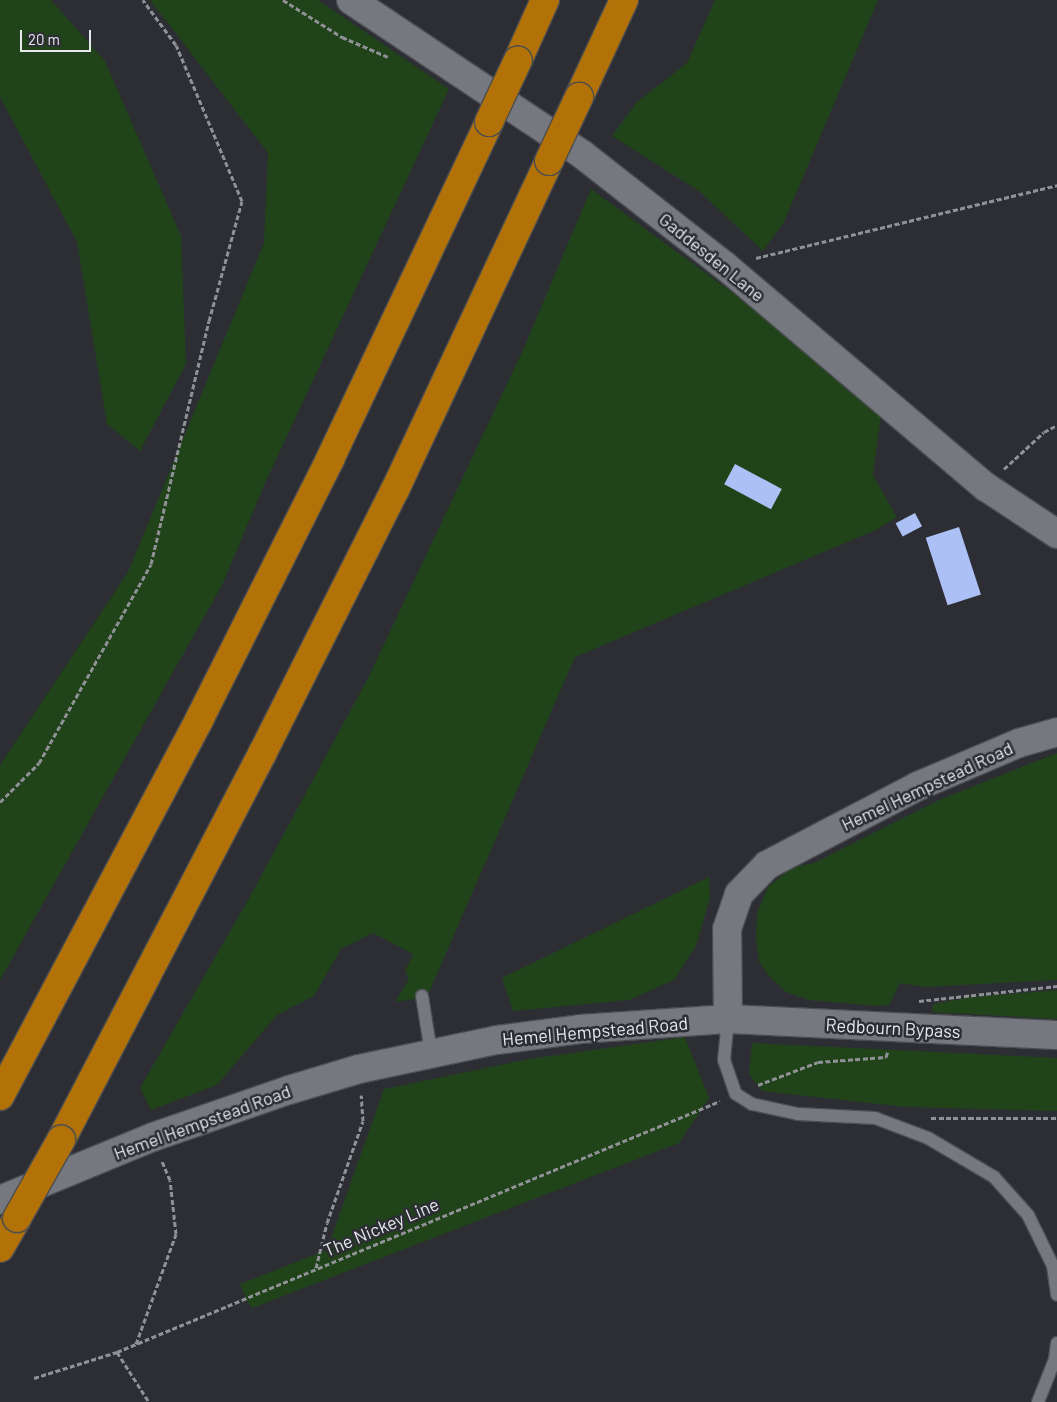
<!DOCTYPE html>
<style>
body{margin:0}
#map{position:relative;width:1057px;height:1402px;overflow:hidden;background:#2c2e34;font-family:Barlow,sans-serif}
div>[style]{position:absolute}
.green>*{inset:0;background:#20431a}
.building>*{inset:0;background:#acc0f5;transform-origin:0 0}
.path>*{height:3px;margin-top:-1.5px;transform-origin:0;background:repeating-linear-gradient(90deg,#8f9196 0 5px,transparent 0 7.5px)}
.roads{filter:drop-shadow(1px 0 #4b4d51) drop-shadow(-1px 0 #4b4d51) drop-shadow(0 1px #4b4d51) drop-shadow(0 -1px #4b4d51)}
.lane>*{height:12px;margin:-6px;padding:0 6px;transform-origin:6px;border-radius:6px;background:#76787f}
.secondary>*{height:28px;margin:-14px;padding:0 14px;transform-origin:14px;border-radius:14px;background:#76787f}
.highway>*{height:28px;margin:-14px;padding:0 14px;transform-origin:14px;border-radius:14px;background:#b27208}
.bridges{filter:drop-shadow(1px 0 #4b4d51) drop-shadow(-1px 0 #4b4d51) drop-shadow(0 1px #4b4d51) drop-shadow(0 -1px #4b4d51)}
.highway-bridge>*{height:28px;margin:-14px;padding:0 14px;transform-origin:14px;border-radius:14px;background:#b27208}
span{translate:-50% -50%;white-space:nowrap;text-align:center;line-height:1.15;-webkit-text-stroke:5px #2c2e34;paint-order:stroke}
.street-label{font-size:18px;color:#e6e8ec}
.scale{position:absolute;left:20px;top:30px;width:71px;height:22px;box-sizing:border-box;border:2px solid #e6e8ec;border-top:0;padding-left:6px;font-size:15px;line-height:18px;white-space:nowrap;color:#e6e8ec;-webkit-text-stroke:4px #2c2e34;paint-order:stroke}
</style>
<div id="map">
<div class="green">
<div style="clip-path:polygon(0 0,51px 0,105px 61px,181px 236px,186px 364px,140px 451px,107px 424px,77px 242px,0 97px)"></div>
<div style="clip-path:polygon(150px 0,318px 0,449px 89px,266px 481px,222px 585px,0 980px,0 765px,128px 572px,264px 243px,268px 153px)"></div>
<div style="clip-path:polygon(715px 0,878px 0,784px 222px,763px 251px,699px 191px,612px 136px,637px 102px,687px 63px)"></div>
<div style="clip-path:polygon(591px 189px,782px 329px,881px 416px,873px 475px,897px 517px,876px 530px,575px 657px,427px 997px,395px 1002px,409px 979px,405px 971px,413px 954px,373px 933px,341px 949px,314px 996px,277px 1015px,217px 1085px,151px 1110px,140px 1088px,248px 900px,368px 678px,523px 350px)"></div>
<div style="clip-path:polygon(1057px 753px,1057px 980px,925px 987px,900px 983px,889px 1005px,878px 1006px,809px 1000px,786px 992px,769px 976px,759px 962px,756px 937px,757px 913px,768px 887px,793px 867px,814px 863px,937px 801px)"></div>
<div style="clip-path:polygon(709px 877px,710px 898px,696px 946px,674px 980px,629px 1000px,513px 1011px,502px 978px)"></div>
<div style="clip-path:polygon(1057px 990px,1057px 1019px,932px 1012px,933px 1004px,972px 997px)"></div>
<div style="clip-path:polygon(685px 1037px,709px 1098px,679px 1143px,252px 1308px,247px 1301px,240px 1284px,327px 1250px,384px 1089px,529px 1059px)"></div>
<div style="clip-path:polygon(752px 1043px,1057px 1058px,1057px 1111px,906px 1107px,762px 1091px,749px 1074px)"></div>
</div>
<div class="building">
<div style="left:735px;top:464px;width:53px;height:23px;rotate:28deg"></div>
<div style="left:915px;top:513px;width:15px;height:22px;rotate:62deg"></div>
<div style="left:959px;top:527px;width:71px;height:35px;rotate:72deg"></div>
</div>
<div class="path">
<div style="left:283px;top:0;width:70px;rotate:32.1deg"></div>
<div style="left:342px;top:37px;width:50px;rotate:23.5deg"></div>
<div style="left:756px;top:258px;width:310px;rotate:-13.6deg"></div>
<div style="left:1004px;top:469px;width:54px;rotate:-42.8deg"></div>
<div style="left:1044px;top:432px;width:15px;rotate:-28deg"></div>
<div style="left:0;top:802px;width:55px;rotate:-45deg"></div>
<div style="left:39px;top:763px;width:228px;rotate:-60.6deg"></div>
<div style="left:151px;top:564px;width:250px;rotate:-76.6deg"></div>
<div style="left:209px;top:321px;width:124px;rotate:-74.6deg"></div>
<div style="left:242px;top:201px;width:169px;rotate:-112.9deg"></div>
<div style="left:176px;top:45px;width:56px;rotate:-126.3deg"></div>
<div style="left:919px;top:1001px;width:139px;rotate:-6.2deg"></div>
<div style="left:758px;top:1085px;width:64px;rotate:-21deg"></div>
<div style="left:818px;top:1062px;width:68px;rotate:-4.2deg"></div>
<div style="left:886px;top:1057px;width:6px;rotate:-72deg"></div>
<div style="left:931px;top:1118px;width:126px"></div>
<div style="left:316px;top:1268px;width:46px;rotate:-76.3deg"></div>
<div style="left:327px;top:1223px;width:108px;rotate:-70.6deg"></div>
<div style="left:363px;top:1121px;width:26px;rotate:-94deg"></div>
<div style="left:136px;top:1344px;width:117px;rotate:-70deg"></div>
<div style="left:176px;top:1234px;width:54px;rotate:-96.3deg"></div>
<div style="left:170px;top:1180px;width:21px;rotate:-113deg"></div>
<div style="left:117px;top:1352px;width:59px;rotate:57.4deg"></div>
<div style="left:34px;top:1378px;width:87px;rotate:-17.4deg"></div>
<div style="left:117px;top:1352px;width:653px;rotate:-22.6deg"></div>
</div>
<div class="roads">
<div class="lane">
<div style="left:422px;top:996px;width:57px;rotate:80.9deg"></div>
<div style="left:728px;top:1019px;width:41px;rotate:95.6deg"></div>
<div style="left:724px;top:1060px;width:36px;rotate:71deg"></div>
<div style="left:736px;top:1094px;width:19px;rotate:32deg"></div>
<div style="left:752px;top:1104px;width:47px;rotate:12.3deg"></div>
<div style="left:798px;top:1114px;width:77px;rotate:3deg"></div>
<div style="left:875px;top:1118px;width:57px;rotate:20.7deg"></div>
<div style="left:928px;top:1138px;width:77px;rotate:30.6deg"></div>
<div style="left:994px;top:1177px;width:51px;rotate:48.2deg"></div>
<div style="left:1028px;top:1215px;width:57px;rotate:63.9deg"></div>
<div style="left:1053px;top:1266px;width:29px;rotate:82deg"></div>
<div style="left:1038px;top:1402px;width:46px;rotate:-68.4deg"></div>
<div style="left:1055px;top:1359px;width:16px;rotate:-83deg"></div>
</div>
<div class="secondary">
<div style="left:351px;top:0;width:279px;rotate:33.7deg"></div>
<div style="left:583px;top:155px;width:180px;rotate:38deg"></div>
<div style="left:725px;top:266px;width:342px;rotate:40.3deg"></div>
<div style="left:986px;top:487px;width:85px;rotate:33.5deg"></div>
<div style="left:728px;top:1019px;width:90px;rotate:-90.6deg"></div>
<div style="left:727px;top:929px;width:37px;rotate:-71deg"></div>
<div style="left:739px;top:894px;width:40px;rotate:-46deg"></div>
<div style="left:767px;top:865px;width:170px;rotate:-27.6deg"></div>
<div style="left:918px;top:786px;width:110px;rotate:-23.1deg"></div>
<div style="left:1019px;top:743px;width:40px;rotate:-16deg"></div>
<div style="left:0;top:1200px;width:165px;rotate:-22.4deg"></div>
<div style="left:153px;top:1137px;width:144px;rotate:-19.1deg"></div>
<div style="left:289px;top:1090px;width:73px;rotate:-16.7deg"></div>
<div style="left:359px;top:1069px;width:141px;rotate:-11.9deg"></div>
<div style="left:497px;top:1040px;width:84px;rotate:-7.5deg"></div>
<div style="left:580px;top:1029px;width:148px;rotate:-3.9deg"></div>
<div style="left:728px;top:1019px;width:329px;rotate:2.8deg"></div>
</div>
<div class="highway">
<div style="left:518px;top:60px;width:66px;rotate:-65.8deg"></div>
<div style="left:579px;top:97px;width:107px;rotate:-65.1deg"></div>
<div style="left:0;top:1096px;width:428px;rotate:-62.1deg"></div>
<div style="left:200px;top:718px;width:290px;rotate:-63.3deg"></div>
<div style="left:330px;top:459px;width:373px;rotate:-64.7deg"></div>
<div style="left:61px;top:1140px;width:437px;rotate:-62.5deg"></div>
<div style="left:263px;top:752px;width:293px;rotate:-63.3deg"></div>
<div style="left:395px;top:490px;width:363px;rotate:-64.9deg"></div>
<div style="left:0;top:1248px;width:34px;rotate:-60deg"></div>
</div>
</div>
<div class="bridges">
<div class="highway-bridge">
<div style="left:489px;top:122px;width:68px;rotate:-64.9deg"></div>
<div style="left:549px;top:161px;width:71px;rotate:-64.9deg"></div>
<div style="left:17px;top:1218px;width:90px;rotate:-60.6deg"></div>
</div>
</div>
<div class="street-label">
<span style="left:712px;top:257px;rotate:39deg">Gaddesden Lane</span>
<span style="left:927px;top:786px;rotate:-25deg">Hemel Hempstead Road</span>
<span style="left:893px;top:1028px;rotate:3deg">Redbourn Bypass</span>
<span style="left:595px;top:1031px;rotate:-5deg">Hemel Hempstead Road</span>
<span style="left:202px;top:1122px;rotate:-20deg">Hemel Hempstead Road</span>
<span style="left:381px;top:1227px;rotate:-23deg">The Nickey Line</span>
</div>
<div class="scale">20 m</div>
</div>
